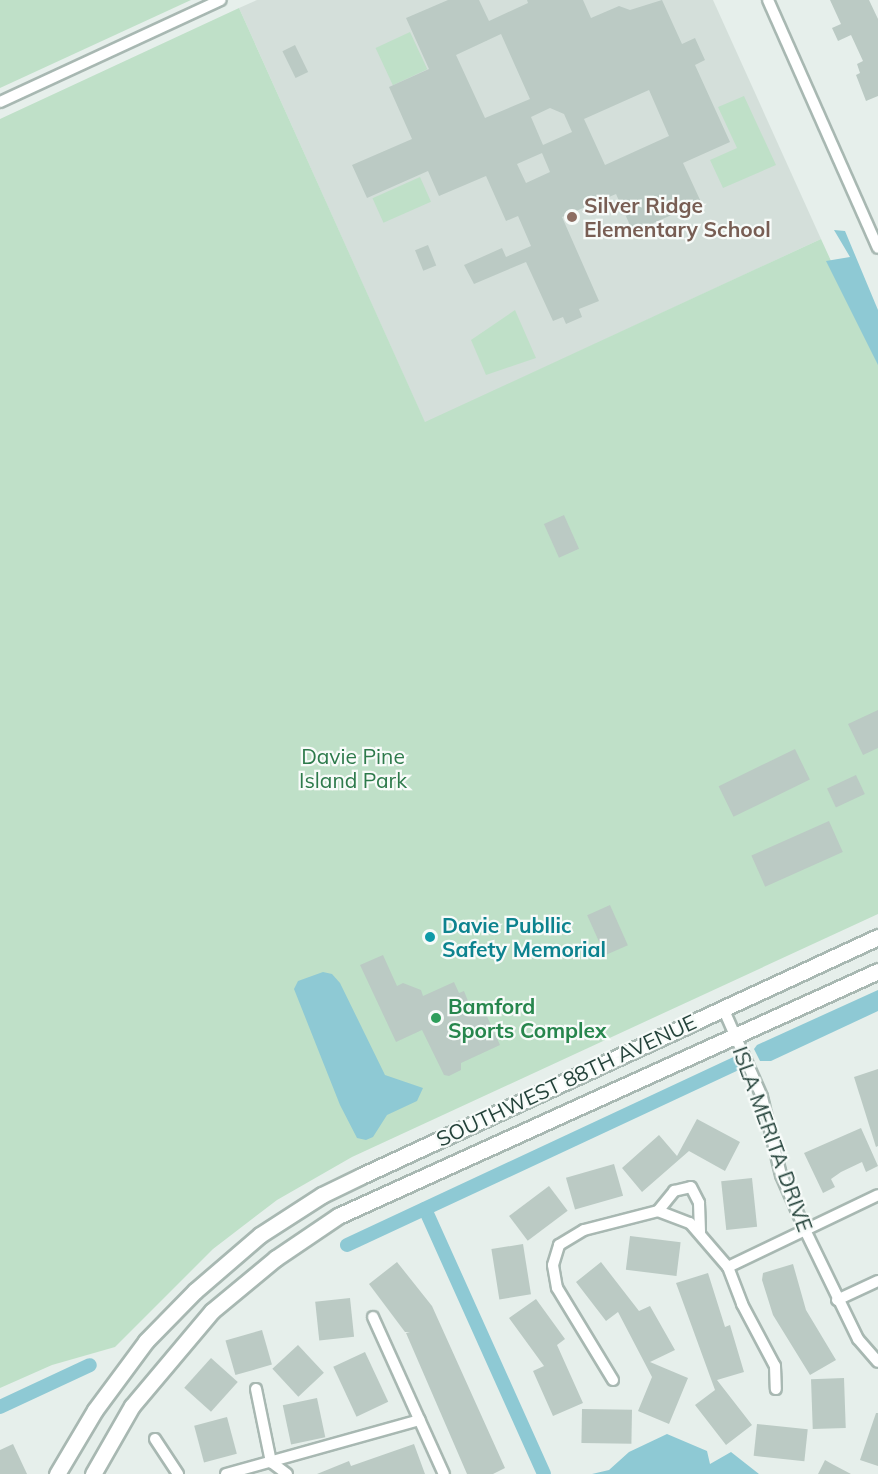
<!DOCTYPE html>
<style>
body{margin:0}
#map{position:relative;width:878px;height:1474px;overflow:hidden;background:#e6efeb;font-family:Mulish,sans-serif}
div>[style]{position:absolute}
.built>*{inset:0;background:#d4dfda}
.green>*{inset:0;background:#bfe0c8;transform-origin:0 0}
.water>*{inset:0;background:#8ec9d4}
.canal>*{height:14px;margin:-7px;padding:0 7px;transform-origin:7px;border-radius:7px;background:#8ec9d4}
.building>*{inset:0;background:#bbcac4;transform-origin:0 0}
.roads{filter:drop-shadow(2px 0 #a8b8b2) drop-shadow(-2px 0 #a8b8b2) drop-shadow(0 2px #a8b8b2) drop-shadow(0 -2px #a8b8b2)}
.minor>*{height:10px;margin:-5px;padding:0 5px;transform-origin:5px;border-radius:5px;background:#fff}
.secondary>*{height:15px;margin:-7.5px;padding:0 7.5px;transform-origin:7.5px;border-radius:7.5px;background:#fff}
.dots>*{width:16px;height:16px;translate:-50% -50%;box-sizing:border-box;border:3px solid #f7fbf9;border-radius:50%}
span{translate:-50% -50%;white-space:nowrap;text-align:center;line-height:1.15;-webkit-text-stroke:4.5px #f7fbf9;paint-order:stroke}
.education-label{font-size:21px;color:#785e54;font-weight:700}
.left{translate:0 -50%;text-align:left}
.park-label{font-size:21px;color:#2d7a4b}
.culture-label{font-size:21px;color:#0d838f;font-weight:700}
.leisure-label{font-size:21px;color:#27864d;font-weight:700}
.street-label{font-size:21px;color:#24423a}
</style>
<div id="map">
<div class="built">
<div style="clip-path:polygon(257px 0,713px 0,821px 239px,425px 423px,239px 8px)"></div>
</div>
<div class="green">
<div style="clip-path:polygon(0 0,191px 0,0 88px)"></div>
<div style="clip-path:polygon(239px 8px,425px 422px,821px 239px,878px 364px,878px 914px,352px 1157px,277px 1200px,213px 1249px,115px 1347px,52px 1365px,0 1388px,0 119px)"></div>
<div style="left:410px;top:32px;width:41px;height:38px;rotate:65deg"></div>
<div style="clip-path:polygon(744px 96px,776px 165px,723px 188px,710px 160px,737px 148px,718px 107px)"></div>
<div style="left:420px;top:177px;width:27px;height:52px;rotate:66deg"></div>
<div style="clip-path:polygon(515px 310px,536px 358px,486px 375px,471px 340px)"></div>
</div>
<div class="water">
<div style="clip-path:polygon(834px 230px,845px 231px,878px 310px,878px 365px,826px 261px,850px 257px)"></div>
<div style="clip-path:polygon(323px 972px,332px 974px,340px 983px,385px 1075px,423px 1088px,417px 1101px,387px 1115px,373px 1137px,366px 1140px,357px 1138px,340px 1105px,294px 989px,298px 981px)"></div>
<div style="clip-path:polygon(878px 990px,878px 1011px,771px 1061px,760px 1061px,754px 1049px,757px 1045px)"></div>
<div style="clip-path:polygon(667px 1434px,707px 1451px,710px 1464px,731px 1452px,759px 1474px,592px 1474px,609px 1470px,629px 1452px)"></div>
</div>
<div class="canal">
<div style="left:425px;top:1209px;width:290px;rotate:65.8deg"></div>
<div style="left:347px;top:1245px;width:429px;rotate:-25deg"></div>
<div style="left:0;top:1407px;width:99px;rotate:-25deg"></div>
</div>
<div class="building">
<div style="clip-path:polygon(evenodd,448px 0,479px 0,489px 21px,528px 3px,527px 0,583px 0,591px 18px,619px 6px,630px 10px,662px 0,682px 44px,695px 38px,705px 60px,695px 65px,730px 142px,683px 163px,701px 202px,633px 232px,616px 194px,562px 217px,599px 301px,579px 309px,582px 317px,566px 324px,563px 317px,553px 321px,526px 262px,474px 284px,464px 265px,502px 248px,506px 257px,531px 246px,518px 216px,506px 221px,486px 176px,439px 196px,428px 171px,367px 198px,352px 165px,412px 139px,389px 87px,429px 69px,406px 18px,448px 0,501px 34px,530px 99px,485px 118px,456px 55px,501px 34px,448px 0,649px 90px,669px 136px,605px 165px,584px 119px,649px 90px,448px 0,550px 108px,564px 114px,572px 132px,543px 145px,531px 117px,550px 108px,448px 0,542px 153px,550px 172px,526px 183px,517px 164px,542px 153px)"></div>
<div style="clip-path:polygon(830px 0,869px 0,878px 19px,878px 96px,866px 101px,856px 75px,860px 73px,857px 64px,863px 61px,851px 35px,838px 41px,832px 28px,841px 24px)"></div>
<div style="left:295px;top:45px;width:30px;height:14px;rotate:64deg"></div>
<div style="left:428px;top:245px;width:22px;height:14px;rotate:68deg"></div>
<div style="left:564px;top:515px;width:37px;height:22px;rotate:66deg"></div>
<div style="clip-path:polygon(878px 710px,878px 748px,863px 755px,848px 724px)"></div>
<div style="left:795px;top:749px;width:34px;height:85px;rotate:64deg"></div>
<div style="left:856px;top:775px;width:21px;height:32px;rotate:65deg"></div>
<div style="left:829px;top:821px;width:34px;height:85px;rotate:66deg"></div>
<div style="left:610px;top:905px;width:44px;height:25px;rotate:66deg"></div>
<div style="clip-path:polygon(383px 955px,397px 986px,403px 983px,421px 990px,423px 996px,454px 982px,459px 993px,464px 991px,470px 1006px,480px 1001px,500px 1045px,461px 1063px,461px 1070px,449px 1076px,444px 1075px,422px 1030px,396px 1042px,360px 965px)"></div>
<div style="clip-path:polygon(878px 1069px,878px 1146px,876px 1147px,854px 1077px)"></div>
<div style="clip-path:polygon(697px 1119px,740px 1142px,725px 1171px,689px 1151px,642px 1192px,622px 1168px,659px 1135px,677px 1156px)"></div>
<div style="clip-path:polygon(861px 1128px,878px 1166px,866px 1172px,862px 1162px,841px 1172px,831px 1179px,835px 1187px,823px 1193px,804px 1153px)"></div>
<div style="left:614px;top:1164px;width:33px;height:50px;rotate:74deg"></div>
<div style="left:752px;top:1178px;width:49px;height:31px;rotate:84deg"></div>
<div style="left:549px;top:1186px;width:31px;height:50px;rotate:53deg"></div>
<div style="left:630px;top:1236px;width:51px;height:34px;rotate:7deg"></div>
<div style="left:523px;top:1244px;width:51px;height:32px;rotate:81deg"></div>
<div style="clip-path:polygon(397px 1262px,432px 1306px,505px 1468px,493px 1474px,467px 1474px,406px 1333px,410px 1332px,405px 1332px,369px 1284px)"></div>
<div style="clip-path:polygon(601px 1262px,639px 1311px,650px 1306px,675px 1350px,650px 1362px,688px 1378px,669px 1424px,638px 1411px,652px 1377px,618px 1312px,606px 1321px,576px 1282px)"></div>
<div style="clip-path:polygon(793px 1264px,806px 1310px,836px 1360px,810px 1375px,773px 1315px,762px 1280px,763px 1273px)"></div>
<div style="clip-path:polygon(708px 1273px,725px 1327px,730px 1325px,744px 1372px,717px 1380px,752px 1425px,726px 1445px,695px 1405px,715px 1390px,676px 1283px)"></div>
<div style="left:350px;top:1298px;width:39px;height:35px;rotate:84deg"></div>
<div style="clip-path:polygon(536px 1299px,565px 1339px,557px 1345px,583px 1403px,553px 1416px,533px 1371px,544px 1366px,509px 1318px)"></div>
<div style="left:262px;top:1330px;width:36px;height:38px;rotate:74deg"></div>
<div style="left:298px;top:1345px;width:38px;height:35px;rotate:47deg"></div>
<div style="left:365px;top:1352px;width:55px;height:35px;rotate:65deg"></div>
<div style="left:211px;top:1358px;width:36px;height:40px;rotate:42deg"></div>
<div style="left:844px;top:1378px;width:50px;height:33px;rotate:88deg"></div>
<div style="left:317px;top:1398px;width:40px;height:35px;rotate:78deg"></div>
<div style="left:582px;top:1409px;width:50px;height:34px;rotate:1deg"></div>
<div style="clip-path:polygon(876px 1413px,878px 1413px,878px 1466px,860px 1460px)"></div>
<div style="left:227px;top:1417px;width:38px;height:34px;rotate:75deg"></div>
<div style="left:757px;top:1424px;width:51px;height:32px;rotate:6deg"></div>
<div style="clip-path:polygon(13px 1444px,27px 1474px,0 1474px,0 1450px)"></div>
<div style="clip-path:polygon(414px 1444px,425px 1474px,317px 1474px,349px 1461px,351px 1466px)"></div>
<div style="clip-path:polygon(825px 1460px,832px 1464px,851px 1474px,818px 1474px)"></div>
</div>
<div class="roads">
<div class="minor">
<div style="left:768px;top:0;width:271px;rotate:66.1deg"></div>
<div style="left:0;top:102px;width:243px;rotate:-24.8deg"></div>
<div style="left:723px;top:1008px;width:97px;rotate:66.3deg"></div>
<div style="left:762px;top:1097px;width:80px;rotate:76.3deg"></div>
<div style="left:781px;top:1175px;width:62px;rotate:66.3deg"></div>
<div style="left:806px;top:1232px;width:119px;rotate:64.1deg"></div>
<div style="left:858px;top:1339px;width:30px;rotate:49deg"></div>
<div style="left:658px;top:1211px;width:26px;rotate:-51deg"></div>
<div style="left:674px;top:1191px;width:17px;rotate:-13deg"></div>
<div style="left:691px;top:1187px;width:18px;rotate:63deg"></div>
<div style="left:699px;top:1203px;width:30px;rotate:88deg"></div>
<div style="left:728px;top:1267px;width:166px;rotate:-25.6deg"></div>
<div style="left:837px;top:1300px;width:45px;rotate:-24.9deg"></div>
<div style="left:373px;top:1317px;width:172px;rotate:65.7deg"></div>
<div style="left:613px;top:1380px;width:108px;rotate:-121.3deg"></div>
<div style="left:557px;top:1288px;width:23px;rotate:-100deg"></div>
<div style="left:553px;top:1265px;width:21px;rotate:-73deg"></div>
<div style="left:559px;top:1245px;width:29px;rotate:-31deg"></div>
<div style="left:584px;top:1230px;width:76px;rotate:-14.4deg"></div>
<div style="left:658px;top:1211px;width:34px;rotate:21deg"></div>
<div style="left:690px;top:1223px;width:58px;rotate:49.2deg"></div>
<div style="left:728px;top:1267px;width:40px;rotate:69deg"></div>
<div style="left:742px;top:1304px;width:70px;rotate:62deg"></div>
<div style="left:775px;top:1366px;width:23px;rotate:88deg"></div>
<div style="left:256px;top:1389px;width:75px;rotate:78.4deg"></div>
<div style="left:271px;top:1462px;width:20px;rotate:37deg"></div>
<div style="left:155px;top:1439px;width:42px;rotate:56.7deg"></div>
<div style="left:226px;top:1474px;width:201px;rotate:-15.6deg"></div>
</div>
<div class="secondary">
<div style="left:57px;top:1474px;width:74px;rotate:-59.3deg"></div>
<div style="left:95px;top:1410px;width:86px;rotate:-53.5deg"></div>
<div style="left:146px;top:1341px;width:70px;rotate:-45.6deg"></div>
<div style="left:195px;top:1291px;width:86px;rotate:-40.7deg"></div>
<div style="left:260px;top:1235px;width:74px;rotate:-32.8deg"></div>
<div style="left:322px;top:1195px;width:43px;rotate:-26deg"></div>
<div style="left:361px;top:1176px;width:570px;rotate:-24.81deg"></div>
<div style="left:93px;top:1474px;width:78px;rotate:-60.2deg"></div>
<div style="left:132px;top:1406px;width:124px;rotate:-49.9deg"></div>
<div style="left:212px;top:1311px;width:83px;rotate:-39.6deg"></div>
<div style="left:276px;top:1258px;width:75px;rotate:-34.1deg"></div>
<div style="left:338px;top:1216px;width:593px;rotate:-24.4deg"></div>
</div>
</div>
<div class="dots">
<div style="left:572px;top:217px;background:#8d6e63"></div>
<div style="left:430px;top:937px;background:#0f9aa8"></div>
<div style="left:436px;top:1018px;background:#2e9e5b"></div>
</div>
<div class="education-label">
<span class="left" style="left:584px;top:217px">Silver Ridge<br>Elementary School</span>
</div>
<div class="park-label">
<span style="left:353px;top:768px">Davie Pine<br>Island Park</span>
</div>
<div class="culture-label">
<span class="left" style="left:442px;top:937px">Davie Publlic<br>Safety Memorial</span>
</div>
<div class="leisure-label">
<span class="left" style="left:448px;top:1018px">Bamford<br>Sports Complex</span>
</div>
<div class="street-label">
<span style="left:566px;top:1080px;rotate:-25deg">SOUTHWEST 88TH AVENUE</span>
<span style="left:773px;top:1139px;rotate:70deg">ISLA MERITA DRIVE</span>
</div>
</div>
